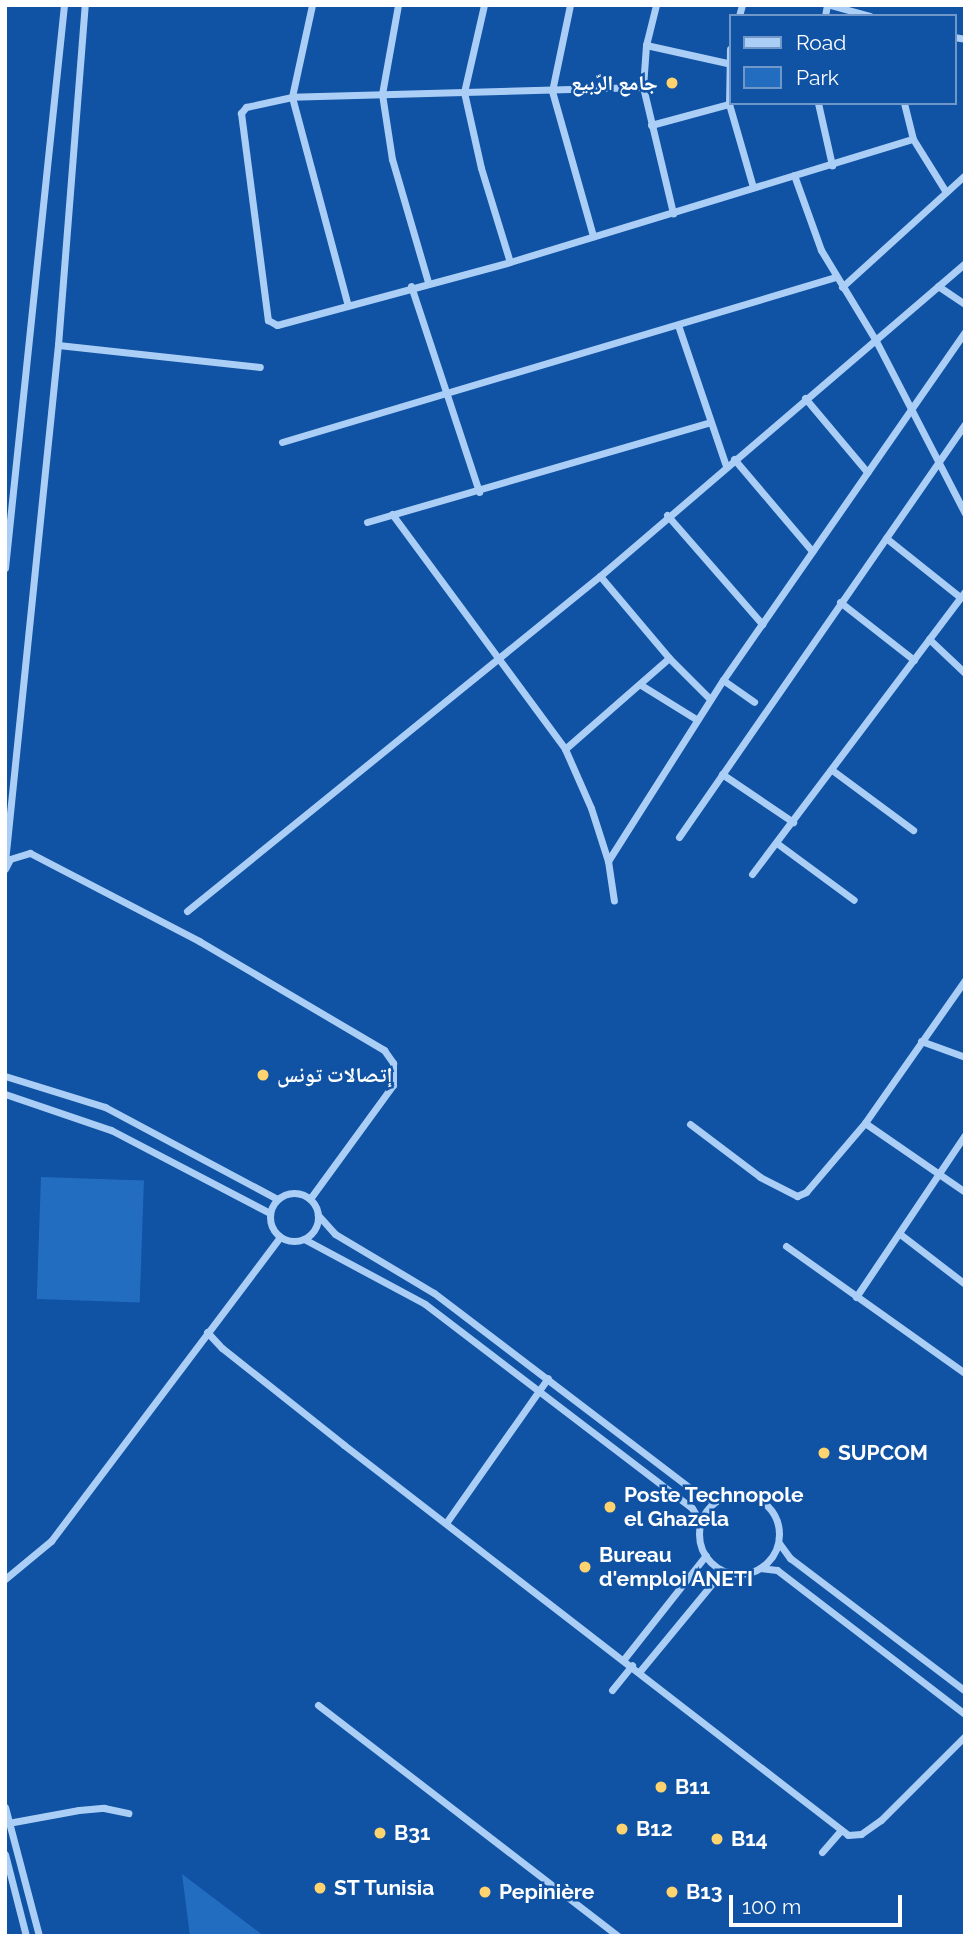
<!DOCTYPE html>
<meta charset="utf-8">
<style>
body{margin:0}
#map{position:relative;width:970px;height:1941px;overflow:hidden;background:#1052a3;font-family:Raleway,"Noto Naskh Arabic",sans-serif}
div>[style]{position:absolute}
.green>*{inset:0;background:#236dc1;transform-origin:0 0}
.minor>*{height:7px;margin:-3.5px;padding:0 3.5px;transform-origin:3.5px;border-radius:3.5px;background:#abcef6}
.minor>.ring{margin:-3.5px;padding:0;box-sizing:content-box;background:none;border:7px solid #abcef6;border-radius:50%}
.dots>*{width:19px;height:19px;translate:-50% -50%;box-sizing:border-box;border:4px solid #1052a3;border-radius:50%}
span{translate:-50% -50%;white-space:nowrap;text-align:center;line-height:1.15;-webkit-text-stroke:5px #1052a3;paint-order:stroke}
.poi-label{font-size:21px;color:#fff;font-weight:700}
.right{translate:-100% -50%;text-align:right}
.left{translate:0 -50%;text-align:left}
.frame{position:absolute;inset:0;border:7px solid #fff;pointer-events:none}
.legend{position:absolute;left:729px;top:14px;width:228px;height:91px;box-sizing:border-box;background:#1052a3;border:2px solid #7097c8;margin:0;padding:9px 12px;list-style:none;font-size:21px;color:#fff}
.legend li{display:flex;align-items:center;gap:14px;height:35px}
.legend b{width:35px;border:2px solid #7097c8}
.scale{position:absolute;left:729px;top:1895px;width:173px;height:32px;box-sizing:border-box;border:4px solid #fff;border-top:0;padding-left:9px;font-size:21px;line-height:24px;white-space:nowrap;color:#fff;-webkit-text-stroke:5px #1052a3;paint-order:stroke}
</style>
<div id="map">
<div class="green">
<div style="left:41px;top:1177px;width:103px;height:122px;rotate:2deg"></div>
<div style="clip-path:polygon(182px 1874px,264px 1936px,190px 1936px)"></div>
</div>
<div class="minor">
<div style="left:312px;top:5px;width:94px;rotate:102.3deg"></div>
<div style="left:292px;top:97px;width:216px;rotate:75deg"></div>
<div style="left:398px;top:5px;width:90px;rotate:100.2deg"></div>
<div style="left:382px;top:94px;width:66px;rotate:81.3deg"></div>
<div style="left:392px;top:159px;width:128px;rotate:73.7deg"></div>
<div style="left:484px;top:5px;width:89px;rotate:102.9deg"></div>
<div style="left:464px;top:92px;width:78px;rotate:77.4deg"></div>
<div style="left:481px;top:168px;width:98px;rotate:72.9deg"></div>
<div style="left:570px;top:5px;width:88px;rotate:101.8deg"></div>
<div style="left:552px;top:91px;width:151px;rotate:74.2deg"></div>
<div style="left:656px;top:5px;width:41px;rotate:104deg"></div>
<div style="left:646px;top:45px;width:42px;rotate:94.1deg"></div>
<div style="left:643px;top:87px;width:130px;rotate:76.6deg"></div>
<div style="left:830px;top:5px;width:41px;rotate:15.4deg"></div>
<div style="left:739px;top:16px;width:11px;rotate:-75deg"></div>
<div style="left:825px;top:16px;width:11px;rotate:-80deg"></div>
<div style="left:954px;top:37px;width:11px;rotate:10deg"></div>
<div style="left:646px;top:45px;width:83px;rotate:12.5deg"></div>
<div style="left:730px;top:49px;width:55px;rotate:91deg"></div>
<div style="left:729px;top:104px;width:86px;rotate:73.9deg"></div>
<div style="left:643px;top:87px;width:351px;rotate:178.4deg"></div>
<div style="left:292px;top:97px;width:47px;rotate:167.7deg"></div>
<div style="left:246px;top:107px;width:8px;rotate:130deg"></div>
<div style="left:241px;top:113px;width:209px;rotate:82.6deg"></div>
<div style="left:268px;top:320px;width:10px;rotate:29deg"></div>
<div style="left:277px;top:325px;width:241px;rotate:-15.1deg"></div>
<div style="left:510px;top:262px;width:421px;rotate:-17deg"></div>
<div style="left:818px;top:103px;width:64px;rotate:77.3deg"></div>
<div style="left:904px;top:103px;width:37px;rotate:76deg"></div>
<div style="left:913px;top:139px;width:62px;rotate:58.1deg"></div>
<div style="left:651px;top:125px;width:81px;rotate:-15.1deg"></div>
<div style="left:794px;top:175px;width:80px;rotate:70.2deg"></div>
<div style="left:821px;top:250px;width:104px;rotate:58.8deg"></div>
<div style="left:875px;top:339px;width:196px;rotate:62.7deg"></div>
<div style="left:411px;top:286px;width:217px;rotate:71.7deg"></div>
<div style="left:938px;top:286px;width:32px;rotate:34deg"></div>
<div style="left:842px;top:287px;width:166px;rotate:-42.3deg"></div>
<div style="left:679px;top:328px;width:146px;rotate:71.2deg"></div>
<div style="left:58px;top:345px;width:203px;rotate:6.2deg"></div>
<div style="left:805px;top:398px;width:97px;rotate:50deg"></div>
<div style="left:282px;top:442px;width:578px;rotate:-16.59deg"></div>
<div style="left:734px;top:459px;width:121px;rotate:49.7deg"></div>
<div style="left:392px;top:514px;width:292px;rotate:53.6deg"></div>
<div style="left:565px;top:749px;width:64px;rotate:66.2deg"></div>
<div style="left:591px;top:808px;width:56px;rotate:72.2deg"></div>
<div style="left:608px;top:861px;width:40px;rotate:81.5deg"></div>
<div style="left:667px;top:515px;width:145px;rotate:48.9deg"></div>
<div style="left:367px;top:522px;width:355px;rotate:-16.2deg"></div>
<div style="left:886px;top:538px;width:95px;rotate:38.6deg"></div>
<div style="left:5px;top:568px;width:566px;rotate:-84.02deg"></div>
<div style="left:600px;top:576px;width:107px;rotate:49.9deg"></div>
<div style="left:669px;top:658px;width:58px;rotate:45deg"></div>
<div style="left:840px;top:602px;width:94px;rotate:38.1deg"></div>
<div style="left:929px;top:639px;width:50px;rotate:43.4deg"></div>
<div style="left:723px;top:680px;width:38px;rotate:35deg"></div>
<div style="left:641px;top:685px;width:65px;rotate:31.7deg"></div>
<div style="left:565px;top:749px;width:138px;rotate:-41.2deg"></div>
<div style="left:832px;top:770px;width:101px;rotate:36.5deg"></div>
<div style="left:722px;top:774px;width:86px;rotate:34.1deg"></div>
<div style="left:679px;top:837px;width:502px;rotate:-55.3deg"></div>
<div style="left:778px;top:844px;width:94px;rotate:36.4deg"></div>
<div style="left:608px;top:861px;width:214px;rotate:-57.6deg"></div>
<div style="left:723px;top:680px;width:424px;rotate:-55.2deg"></div>
<div style="left:5px;top:862px;width:520px;rotate:-84.15deg"></div>
<div style="left:58px;top:345px;width:341px;rotate:-85.5deg"></div>
<div style="left:5px;top:869px;width:11px;rotate:-63deg"></div>
<div style="left:10px;top:859px;width:21px;rotate:-17deg"></div>
<div style="left:30px;top:853px;width:191px;rotate:27.5deg"></div>
<div style="left:199px;top:941px;width:215px;rotate:30.5deg"></div>
<div style="left:384px;top:1050px;width:16px;rotate:55deg"></div>
<div style="left:393px;top:1063px;width:22px;rotate:90deg"></div>
<div style="left:393px;top:1085px;width:141px;rotate:126.1deg"></div>
<div style="left:752px;top:874px;width:354px;rotate:-53deg"></div>
<div style="left:187px;top:911px;width:532px;rotate:-39.05deg"></div>
<div style="left:600px;top:576px;width:481px;rotate:-40.6deg"></div>
<div style="left:965px;top:980px;width:174px;rotate:125deg"></div>
<div style="left:865px;top:1123px;width:121px;rotate:34.6deg"></div>
<div style="left:921px;top:1041px;width:47px;rotate:20deg"></div>
<div style="left:5px;top:1076px;width:105px;rotate:17.2deg"></div>
<div style="left:105px;top:1107px;width:195px;rotate:28.1deg"></div>
<div style="left:5px;top:1094px;width:112px;rotate:18.8deg"></div>
<div style="left:111px;top:1130px;width:179px;rotate:27.6deg"></div>
<div style="left:690px;top:1124px;width:88px;rotate:37.1deg"></div>
<div style="left:760px;top:1177px;width:42px;rotate:27.2deg"></div>
<div style="left:797px;top:1196px;width:10px;rotate:-24deg"></div>
<div style="left:806px;top:1192px;width:91px;rotate:-49.5deg"></div>
<div class="ring" style="left:270px;top:1193px;width:41px;height:41px"></div>
<div style="left:318px;top:1215px;width:25px;rotate:48deg"></div>
<div style="left:335px;top:1234px;width:115px;rotate:30.8deg"></div>
<div style="left:434px;top:1293px;width:335px;rotate:37.3deg"></div>
<div style="left:700px;top:1496px;width:17px;rotate:17deg"></div>
<div style="left:900px;top:1234px;width:82px;rotate:37.6deg"></div>
<div style="left:304px;top:1239px;width:137px;rotate:28.2deg"></div>
<div style="left:425px;top:1304px;width:336px;rotate:37.4deg"></div>
<div style="left:692px;top:1508px;width:17px;rotate:59deg"></div>
<div style="left:786px;top:1246px;width:219px;rotate:35.4deg"></div>
<div style="left:856px;top:1297px;width:195px;rotate:-56.1deg"></div>
<div style="left:207px;top:1332px;width:22px;rotate:47deg"></div>
<div style="left:222px;top:1348px;width:156px;rotate:38.5deg"></div>
<div style="left:344px;top:1445px;width:637px;rotate:37.73deg"></div>
<div style="left:848px;top:1835px;width:13px;rotate:-4deg"></div>
<div style="left:861px;top:1834px;width:24px;rotate:-35deg"></div>
<div style="left:881px;top:1820px;width:119px;rotate:-45deg"></div>
<div class="ring" style="left:699px;top:1494px;width:73px;height:73px"></div>
<div style="left:446px;top:1523px;width:177px;rotate:-54.9deg"></div>
<div style="left:779px;top:1543px;width:19px;rotate:54deg"></div>
<div style="left:790px;top:1558px;width:220px;rotate:37.2deg"></div>
<div style="left:760px;top:1568px;width:17px;rotate:7deg"></div>
<div style="left:777px;top:1570px;width:237px;rotate:37.5deg"></div>
<div style="left:5px;top:1579px;width:60px;rotate:-39.6deg"></div>
<div style="left:51px;top:1541px;width:381px;rotate:-53deg"></div>
<div style="left:624px;top:1659px;width:132px;rotate:-51.7deg"></div>
<div style="left:640px;top:1671px;width:118px;rotate:-50.5deg"></div>
<div style="left:715px;top:1580px;width:15px;rotate:-32deg"></div>
<div style="left:612px;top:1690px;width:32px;rotate:-51deg"></div>
<div style="left:318px;top:1705px;width:379px;rotate:37.6deg"></div>
<div style="left:5px;top:1807px;width:133px;rotate:75.2deg"></div>
<div style="left:8px;top:1823px;width:72px;rotate:-10.4deg"></div>
<div style="left:79px;top:1810px;width:25px;rotate:-5deg"></div>
<div style="left:104px;top:1808px;width:25px;rotate:12deg"></div>
<div style="left:822px;top:1852px;width:29px;rotate:-49deg"></div>
<div style="left:5px;top:1854px;width:85px;rotate:75.6deg"></div>
</div>
<div class="dots">
<div style="left:672px;top:83px;background:#ffd46f"></div>
<div style="left:263px;top:1075px;background:#ffd46f"></div>
<div style="left:824px;top:1453px;background:#ffd46f"></div>
<div style="left:610px;top:1507px;background:#ffd46f"></div>
<div style="left:585px;top:1567px;background:#ffd46f"></div>
<div style="left:661px;top:1787px;background:#ffd46f"></div>
<div style="left:622px;top:1829px;background:#ffd46f"></div>
<div style="left:380px;top:1833px;background:#ffd46f"></div>
<div style="left:717px;top:1839px;background:#ffd46f"></div>
<div style="left:320px;top:1888px;background:#ffd46f"></div>
<div style="left:485px;top:1892px;background:#ffd46f"></div>
<div style="left:672px;top:1892px;background:#ffd46f"></div>
</div>
<div class="poi-label">
<span class="right" style="left:658px;top:83px">جامع الرّبيع</span>
<span class="left" style="left:277px;top:1075px">إتصالات تونس</span>
<span class="left" style="left:838px;top:1453px">SUPCOM</span>
<span class="left" style="left:624px;top:1507px">Poste Technopole<br>el Ghazela</span>
<span class="left" style="left:599px;top:1567px">Bureau<br>d'emploi ANETI</span>
<span class="left" style="left:675px;top:1787px">B11</span>
<span class="left" style="left:636px;top:1829px">B12</span>
<span class="left" style="left:394px;top:1833px">B31</span>
<span class="left" style="left:731px;top:1839px">B14</span>
<span class="left" style="left:334px;top:1888px">ST Tunisia</span>
<span class="left" style="left:499px;top:1892px">Pepinière</span>
<span class="left" style="left:686px;top:1892px">B13</span>
</div>
<div class="frame"></div>
<ul class="legend">
<li><b style="height:9px;background:#abcef6"></b>Road</li>
<li><b style="height:19px;background:#236dc1"></b>Park</li>
</ul>
<div class="scale">100 m</div>
</div>
